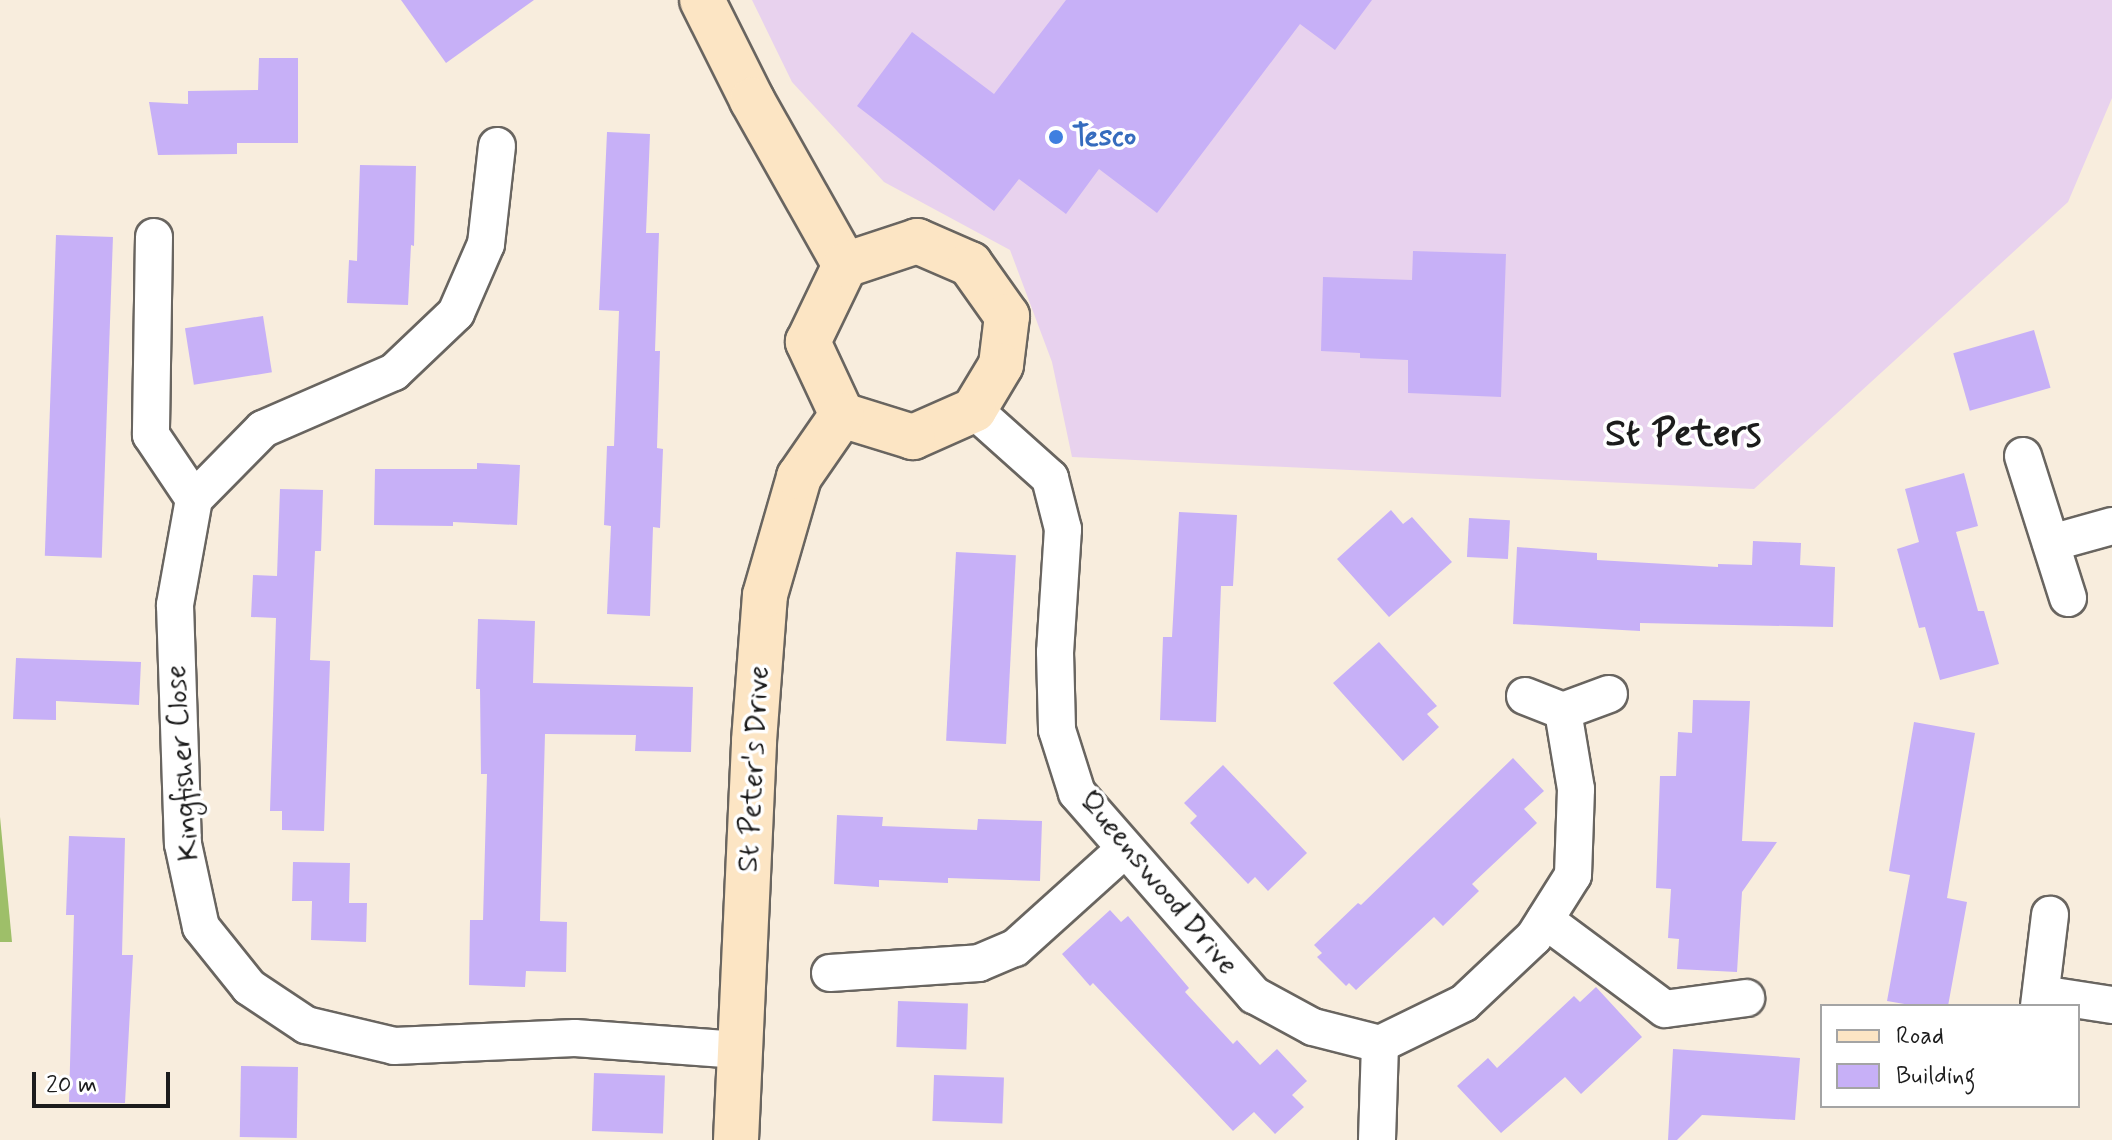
<!DOCTYPE html>
<style>
body{margin:0}
#map{position:relative;width:2112px;height:1140px;overflow:hidden;background:#f8eddd;font-family:Mynerve,sans-serif}
div>[style]{position:absolute}
.built>*{inset:0;background:#e8d2ee}
.green>*{inset:0;background:#9ebf69}
.building>*{inset:0;background:#c7b0f7;transform-origin:0 0}
.roads{filter:drop-shadow(2px 0 #696560) drop-shadow(-2px 0 #696560) drop-shadow(0 2px #696560) drop-shadow(0 -2px #696560)}
.street>*{height:36px;margin:-18px;padding:0 18px;transform-origin:18px;border-radius:18px;background:#fff}
.secondary>*{height:44px;margin:-22px;padding:0 22px;transform-origin:22px;border-radius:22px;background:#fce5c4}
.dots>*{width:22px;height:22px;translate:-50% -50%;box-sizing:border-box;border:4px solid #fff;border-radius:50%}
span{translate:-50% -50%;white-space:nowrap;text-align:center;line-height:1.15;-webkit-text-stroke:7px #fff;paint-order:stroke}
.shop-label{font-size:30px;color:#366cbe;font-weight:700}
.left{translate:0 -50%;text-align:left}
.street-label{font-size:30px;color:#1c1c1c}
.district-label{font-size:38px;color:#1c1c1c;font-weight:700}
.legend{position:absolute;left:1820px;top:1004px;width:260px;height:104px;box-sizing:border-box;background:#fff;border:2px solid #a4a4a4;margin:0;padding:10px 14px;list-style:none;font-size:24px;color:#1c1c1c}
.legend li{display:flex;align-items:center;gap:16px;height:40px}
.legend b{width:40px;border:2px solid #a4a4a4}
.scale{position:absolute;left:32px;top:1072px;width:138px;height:36px;box-sizing:border-box;border:4px solid #1c1c1c;border-top:0;padding-left:10px;font-size:24px;line-height:28px;white-space:nowrap;color:#1c1c1c;-webkit-text-stroke:6px #fff;paint-order:stroke}
</style>
<div id="map">
<div class="built">
<div style="clip-path:polygon(752px 0,2112px 0,2112px 98px,2068px 202px,1754px 489px,1072px 457px,1052px 362px,1010px 250px,884px 182px,792px 82px)"></div>
</div>
<div class="green">
<div style="clip-path:polygon(0 817px,12px 942px,0 942px)"></div>
</div>
<div class="building">
<div style="clip-path:polygon(401px 0,534px 0,446px 63px)"></div>
<div style="clip-path:polygon(1066px 0,1372px 0,1335px 50px,1300px 24px,1157px 213px,1099px 169px,1066px 214px,1019px 179px,994px 211px,857px 106px,912px 32px,994px 94px)"></div>
<div style="clip-path:polygon(259px 58px,298px 58px,298px 143px,237px 143px,237px 154px,158px 155px,149px 102px,188px 104px,188px 91px,258px 90px)"></div>
<div style="clip-path:polygon(607px 132px,650px 134px,646px 233px,659px 233px,655px 351px,660px 351px,657px 448px,663px 449px,660px 528px,653px 527px,650px 616px,607px 614px,611px 526px,604px 525px,607px 446px,614px 446px,619px 311px,599px 310px)"></div>
<div style="clip-path:polygon(360px 165px,416px 166px,414px 246px,411px 245px,408px 305px,347px 303px,349px 260px,357px 261px)"></div>
<div style="left:56px;top:235px;width:57px;height:321px;rotate:2deg"></div>
<div style="clip-path:polygon(1413px 251px,1506px 254px,1501px 397px,1408px 393px,1408px 360px,1360px 358px,1360px 353px,1321px 351px,1323px 277px,1412px 280px)"></div>
<div style="left:263px;top:316px;width:57px;height:79px;rotate:81deg"></div>
<div style="left:2034px;top:330px;width:60px;height:84px;rotate:74deg"></div>
<div style="clip-path:polygon(477px 463px,520px 465px,517px 525px,453px 522px,453px 526px,374px 525px,375px 469px,477px 469px)"></div>
<div style="clip-path:polygon(1964px 473px,1978px 526px,1956px 532px,1978px 611px,1984px 611px,1999px 664px,1940px 680px,1925px 627px,1919px 628px,1897px 549px,1919px 542px,1905px 489px)"></div>
<div style="clip-path:polygon(280px 489px,323px 490px,321px 551px,315px 551px,310px 660px,330px 661px,324px 831px,282px 830px,282px 811px,270px 811px,276px 618px,251px 617px,253px 575px,277px 576px)"></div>
<div style="clip-path:polygon(1391px 510px,1403px 524px,1412px 517px,1452px 562px,1389px 617px,1337px 559px)"></div>
<div style="clip-path:polygon(1179px 512px,1237px 515px,1233px 586px,1221px 586px,1216px 722px,1160px 720px,1163px 637px,1172px 637px)"></div>
<div style="left:1469px;top:518px;width:41px;height:39px;rotate:3deg"></div>
<div style="clip-path:polygon(1753px 541px,1801px 543px,1800px 565px,1835px 567px,1833px 627px,1640px 623px,1640px 631px,1513px 624px,1517px 547px,1597px 553px,1597px 560px,1718px 567px,1718px 564px,1752px 565px)"></div>
<div style="left:956px;top:552px;width:60px;height:189px;rotate:3deg"></div>
<div style="clip-path:polygon(478px 619px,535px 621px,533px 683px,693px 687px,691px 752px,635px 751px,636px 735px,545px 734px,540px 921px,567px 922px,566px 972px,526px 971px,525px 987px,469px 985px,470px 920px,483px 920px,487px 774px,481px 774px,480px 689px,476px 689px)"></div>
<div style="clip-path:polygon(1379px 642px,1437px 706px,1427px 714px,1439px 727px,1403px 761px,1333px 683px)"></div>
<div style="clip-path:polygon(16px 658px,141px 662px,139px 705px,56px 701px,56px 720px,13px 719px)"></div>
<div style="clip-path:polygon(1693px 700px,1750px 701px,1742px 841px,1777px 842px,1742px 892px,1737px 972px,1677px 969px,1679px 939px,1668px 938px,1671px 889px,1656px 888px,1660px 776px,1676px 776px,1678px 732px,1692px 733px)"></div>
<div style="clip-path:polygon(1914px 722px,1975px 733px,1947px 898px,1967px 902px,1948px 1006px,1916px 1006px,1887px 1001px,1910px 875px,1889px 871px)"></div>
<div style="clip-path:polygon(1513px 758px,1544px 791px,1524px 809px,1537px 823px,1472px 884px,1479px 891px,1443px 926px,1434px 917px,1356px 990px,1349px 983px,1346px 986px,1317px 957px,1322px 953px,1314px 945px,1358px 903px,1361px 905px)"></div>
<div style="clip-path:polygon(1223px 765px,1307px 853px,1268px 891px,1255px 877px,1248px 884px,1190px 823px,1197px 816px,1184px 803px)"></div>
<div style="clip-path:polygon(837px 815px,883px 817px,882px 826px,977px 830px,978px 819px,1042px 821px,1040px 881px,948px 878px,948px 883px,879px 880px,879px 887px,834px 884px)"></div>
<div style="clip-path:polygon(69px 836px,125px 838px,122px 955px,133px 955px,125px 1103px,69px 1102px,74px 915px,66px 915px)"></div>
<div style="clip-path:polygon(293px 862px,350px 863px,349px 903px,367px 903px,366px 942px,311px 940px,312px 901px,292px 901px)"></div>
<div style="clip-path:polygon(1110px 910px,1121px 922px,1128px 916px,1189px 988px,1185px 992px,1233px 1044px,1237px 1040px,1260px 1065px,1277px 1049px,1307px 1081px,1292px 1095px,1304px 1107px,1275px 1134px,1254px 1112px,1233px 1131px,1093px 983px,1090px 986px,1062px 954px)"></div>
<div style="clip-path:polygon(1596px 987px,1642px 1037px,1581px 1094px,1565px 1077px,1501px 1133px,1457px 1086px,1488px 1058px,1497px 1068px,1574px 996px,1580px 1002px)"></div>
<div style="left:898px;top:1001px;width:70px;height:46px;rotate:2deg"></div>
<div style="clip-path:polygon(1673px 1049px,1800px 1058px,1795px 1120px,1702px 1115px,1677px 1140px,1668px 1140px)"></div>
<div style="left:241px;top:1066px;width:57px;height:71px;rotate:1deg"></div>
<div style="left:594px;top:1073px;width:71px;height:58px;rotate:2deg"></div>
<div style="left:934px;top:1075px;width:70px;height:46px;rotate:2deg"></div>
</div>
<div class="roads">
<div class="street">
<div style="left:497px;top:146px;width:99px;rotate:96.4deg"></div>
<div style="left:486px;top:244px;width:75px;rotate:113.5deg"></div>
<div style="left:456px;top:313px;width:86px;rotate:136.4deg"></div>
<div style="left:394px;top:372px;width:143px;rotate:156.5deg"></div>
<div style="left:263px;top:429px;width:98px;rotate:134.6deg"></div>
<div style="left:194px;top:499px;width:108px;rotate:100.2deg"></div>
<div style="left:175px;top:605px;width:239px;rotate:88.1deg"></div>
<div style="left:183px;top:844px;width:85px;rotate:77.8deg"></div>
<div style="left:201px;top:927px;width:77px;rotate:51.3deg"></div>
<div style="left:249px;top:987px;width:69px;rotate:33.7deg"></div>
<div style="left:306px;top:1025px;width:90px;rotate:13.4deg"></div>
<div style="left:394px;top:1046px;width:181px;rotate:-2.5deg"></div>
<div style="left:575px;top:1038px;width:164px;rotate:4.2deg"></div>
<div style="left:154px;top:237px;width:198px;rotate:90.9deg"></div>
<div style="left:151px;top:435px;width:77px;rotate:56.1deg"></div>
<div style="left:974px;top:410px;width:102px;rotate:41.8deg"></div>
<div style="left:1050px;top:478px;width:53px;rotate:75.7deg"></div>
<div style="left:1063px;top:529px;width:123px;rotate:93.7deg"></div>
<div style="left:1055px;top:652px;width:78px;rotate:88.5deg"></div>
<div style="left:1057px;top:730px;width:66px;rotate:72.4deg"></div>
<div style="left:1077px;top:793px;width:269px;rotate:48.8deg"></div>
<div style="left:1254px;top:995px;width:67px;rotate:28.5deg"></div>
<div style="left:1313px;top:1027px;width:69px;rotate:14.2deg"></div>
<div style="left:1380px;top:1044px;width:93px;rotate:-26deg"></div>
<div style="left:1464px;top:1003px;width:96px;rotate:-43.3deg"></div>
<div style="left:1534px;top:937px;width:73px;rotate:-57.8deg"></div>
<div style="left:1573px;top:875px;width:86px;rotate:-88deg"></div>
<div style="left:1576px;top:789px;width:79px;rotate:-99.5deg"></div>
<div style="left:2023px;top:456px;width:149px;rotate:72.4deg"></div>
<div style="left:2051px;top:543px;width:63px;rotate:-15.6deg"></div>
<div style="left:1525px;top:696px;width:41px;rotate:21.5deg"></div>
<div style="left:1563px;top:711px;width:49px;rotate:-20.3deg"></div>
<div style="left:1545px;top:920px;width:149px;rotate:36.6deg"></div>
<div style="left:1665px;top:1009px;width:82px;rotate:-7.7deg"></div>
<div style="left:830px;top:973px;width:149px;rotate:-3.8deg"></div>
<div style="left:979px;top:963px;width:39px;rotate:-23deg"></div>
<div style="left:1015px;top:948px;width:148px;rotate:-42deg"></div>
<div style="left:2041px;top:994px;width:72px;rotate:8.8deg"></div>
<div style="left:2039px;top:1006px;width:92px;rotate:-83.1deg"></div>
<div style="left:1377px;top:1140px;width:96px;rotate:-88.2deg"></div>
</div>
<div class="secondary">
<div style="left:702px;top:0;width:112px;rotate:63.4deg"></div>
<div style="left:752px;top:100px;width:189px;rotate:60.6deg"></div>
<div style="left:917px;top:241px;width:58px;rotate:23.5deg"></div>
<div style="left:970px;top:264px;width:64px;rotate:54.6deg"></div>
<div style="left:1007px;top:316px;width:49px;rotate:97deg"></div>
<div style="left:1001px;top:365px;width:52px;rotate:121deg"></div>
<div style="left:974px;top:410px;width:67px;rotate:156.1deg"></div>
<div style="left:913px;top:437px;width:74px;rotate:-162.8deg"></div>
<div style="left:842px;top:415px;width:81px;rotate:-115deg"></div>
<div style="left:808px;top:342px;width:85px;rotate:-64.3deg"></div>
<div style="left:845px;top:265px;width:76px;rotate:-18.4deg"></div>
<div style="left:736px;top:1140px;width:399px;rotate:-87.4deg"></div>
<div style="left:754px;top:741px;width:146px;rotate:-85.7deg"></div>
<div style="left:765px;top:595px;width:123px;rotate:-73.9deg"></div>
<div style="left:799px;top:477px;width:75px;rotate:-55.3deg"></div>
</div>
</div>
<div class="dots">
<div style="left:1056px;top:137px;background:#3f7fe0"></div>
</div>
<div class="shop-label">
<span class="left" style="left:1072px;top:137px">Tesco</span>
</div>
<div class="street-label">
<span style="left:183px;top:763px;rotate:-94deg">Kingfisher Close</span>
<span style="left:754px;top:769px;rotate:-87deg">St Peter's Drive</span>
<span style="left:1158px;top:883px;rotate:50deg">Queenswood Drive</span>
</div>
<div class="district-label">
<span style="left:1683px;top:435px">St Peters</span>
</div>
<ul class="legend">
<li><b style="height:10px;background:#fce5c4"></b>Road</li>
<li><b style="height:22px;background:#c7b0f7"></b>Building</li>
</ul>
<div class="scale">20 m</div>
</div>
